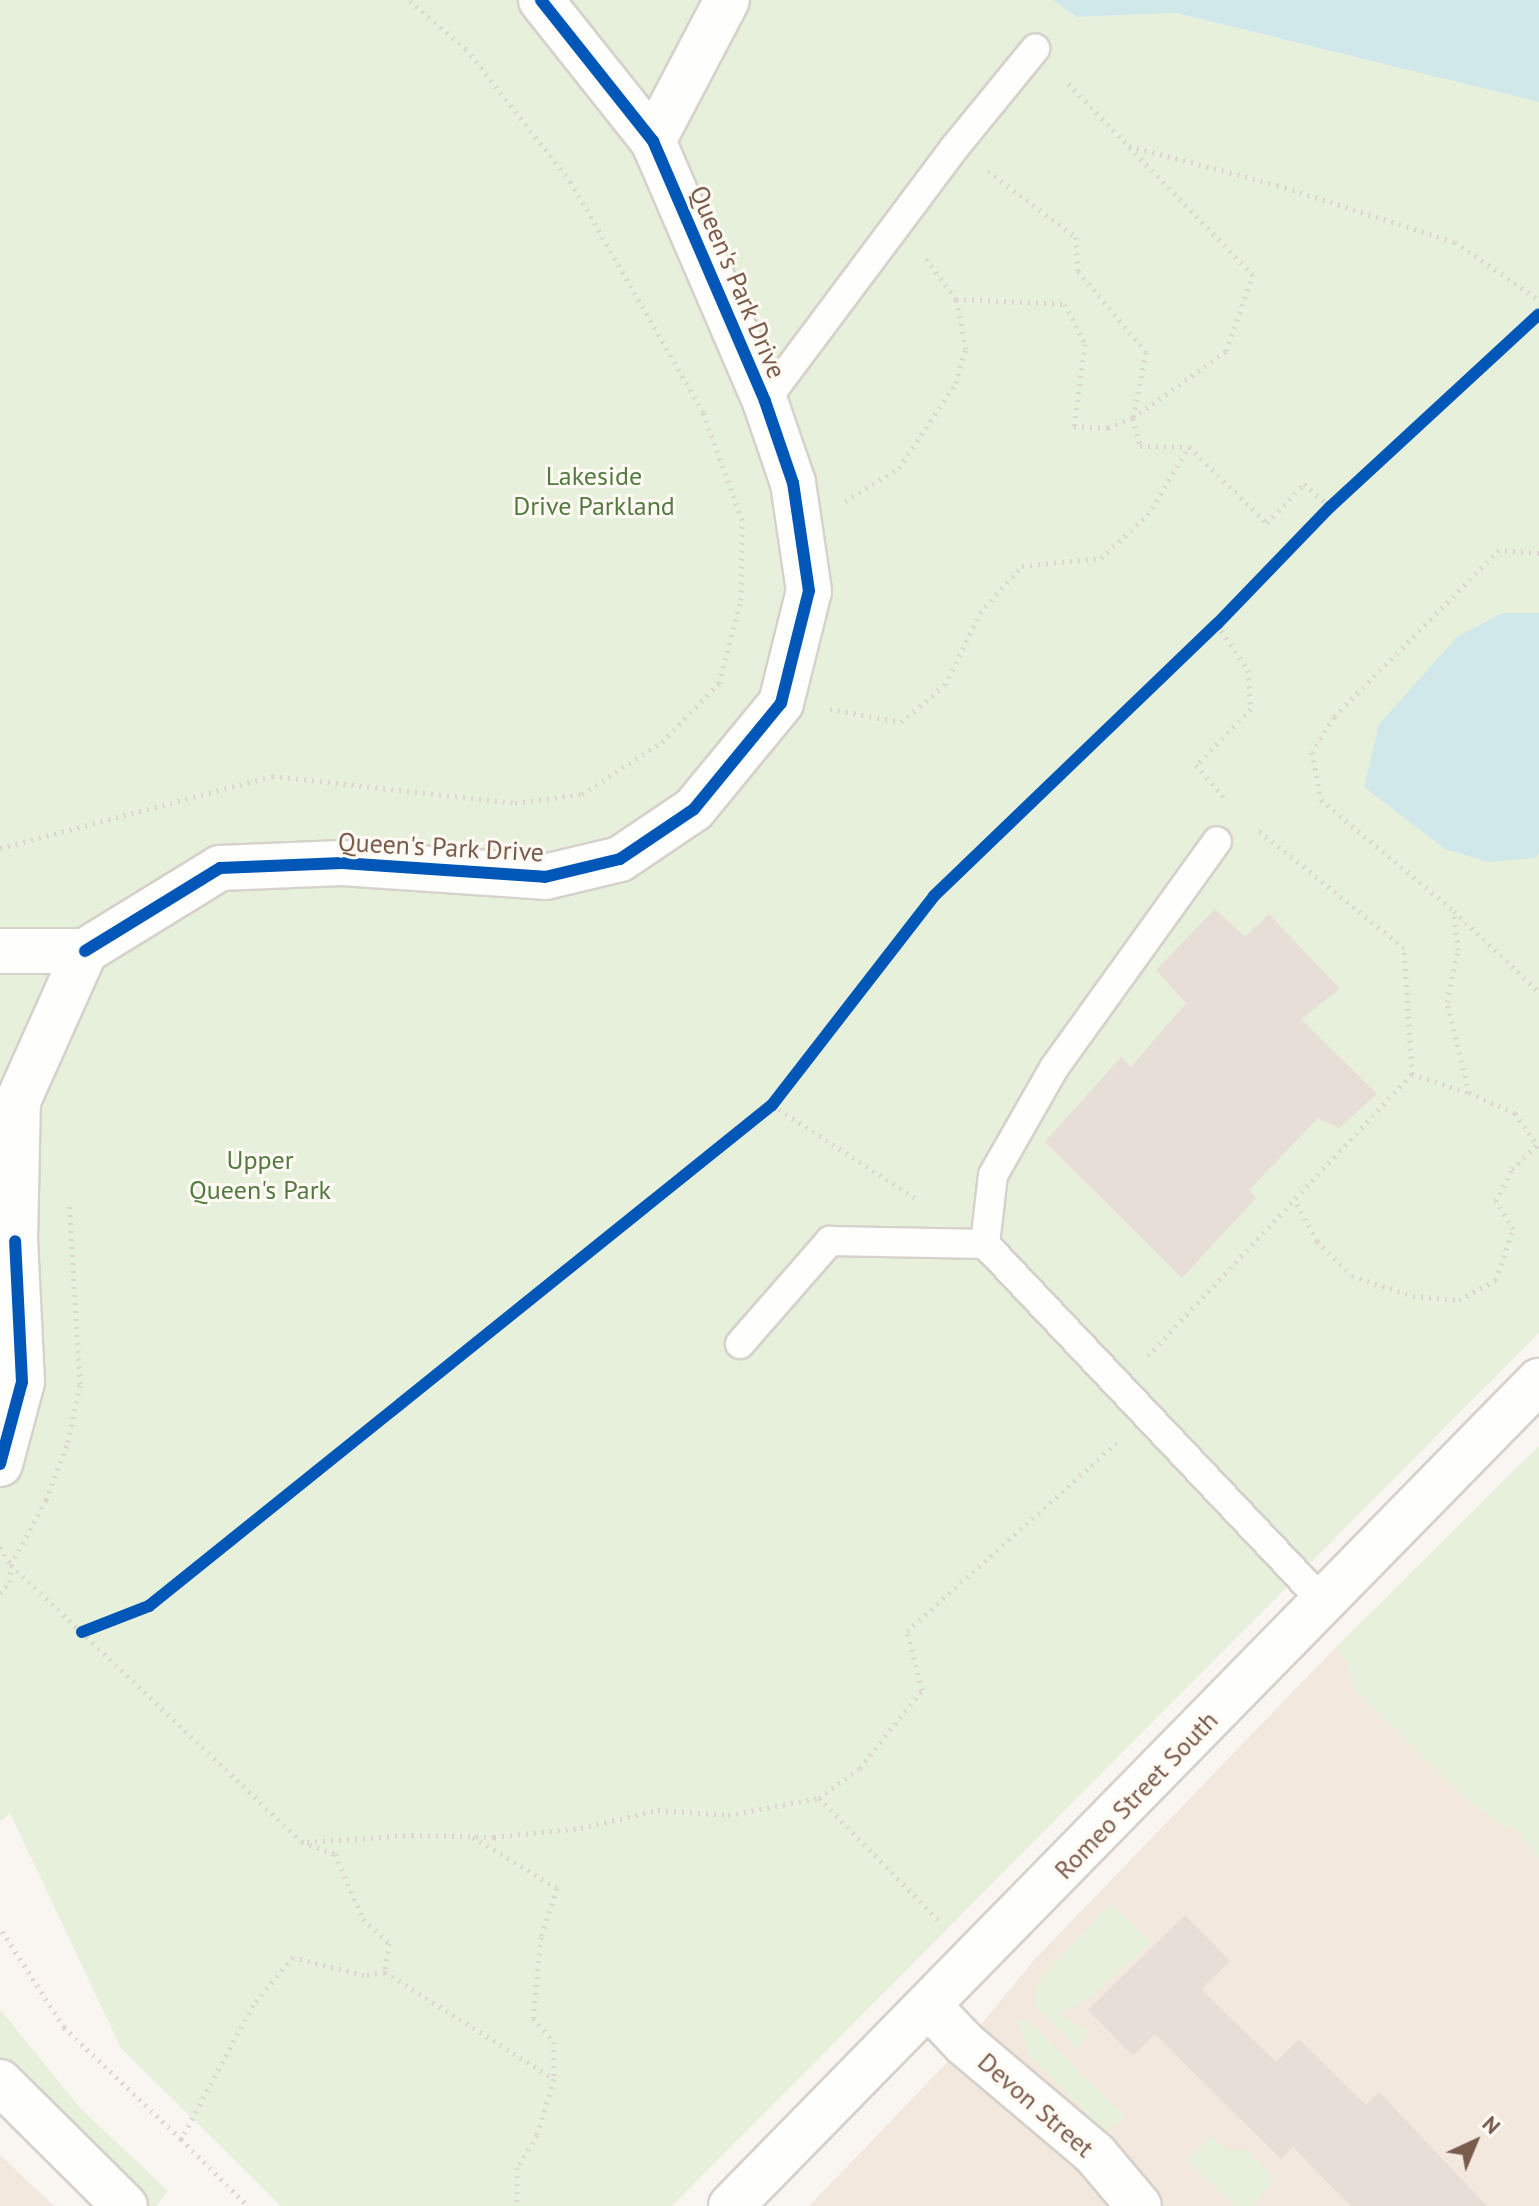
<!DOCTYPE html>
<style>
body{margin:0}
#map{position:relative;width:1539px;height:2206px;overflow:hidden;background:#f9f5f0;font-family:"PT Sans",sans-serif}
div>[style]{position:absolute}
.residential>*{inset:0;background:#f2e8de}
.green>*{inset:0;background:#e7f0db}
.water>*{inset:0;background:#d0e8ea}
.building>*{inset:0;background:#e6ded7}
.path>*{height:5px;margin-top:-2.5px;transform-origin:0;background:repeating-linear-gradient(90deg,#dcd5d0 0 2px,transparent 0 8px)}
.roads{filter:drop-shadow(2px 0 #d7d1cb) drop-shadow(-2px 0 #d7d1cb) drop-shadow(0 2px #d7d1cb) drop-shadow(0 -2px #d7d1cb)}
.lane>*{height:28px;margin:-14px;padding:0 14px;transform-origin:14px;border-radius:14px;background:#fefefd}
.street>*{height:44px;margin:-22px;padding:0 22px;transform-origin:22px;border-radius:22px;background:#fefefd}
.secondary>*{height:44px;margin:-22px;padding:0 22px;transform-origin:22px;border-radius:22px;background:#fefefd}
.cycleway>*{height:12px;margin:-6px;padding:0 6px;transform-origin:6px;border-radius:6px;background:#0057b8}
span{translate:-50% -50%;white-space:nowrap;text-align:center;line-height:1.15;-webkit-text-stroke:6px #fffaf3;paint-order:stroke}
.street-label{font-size:26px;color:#7a5c4d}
.park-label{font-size:26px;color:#537a41}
.north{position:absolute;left:1435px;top:2102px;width:80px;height:80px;-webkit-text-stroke:6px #fffaf3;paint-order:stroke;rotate:44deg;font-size:22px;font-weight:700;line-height:32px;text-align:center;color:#7a5c4d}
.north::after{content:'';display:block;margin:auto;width:28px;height:36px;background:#7a5c4d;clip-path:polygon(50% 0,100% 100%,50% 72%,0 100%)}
</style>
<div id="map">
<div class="residential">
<div style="clip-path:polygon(1335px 1648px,1539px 1854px,1539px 2206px,809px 2206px,965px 2044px,1035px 1959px)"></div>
<div style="clip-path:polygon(0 2155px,54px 2206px,0 2206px)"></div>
</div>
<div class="green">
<div style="clip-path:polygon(0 0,1052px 0,1077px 17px,1176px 13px,1539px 102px,1539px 1333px,672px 2206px,281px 2206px,121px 2048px,10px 1813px,0 1822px)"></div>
<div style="clip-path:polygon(1539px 1446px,1539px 1857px,1510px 1825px,1507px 1829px,1469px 1802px,1355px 1690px,1347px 1660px,1335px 1648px)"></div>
<div style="clip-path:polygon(1111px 1903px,1151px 1943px,1087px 2000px,1059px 2014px,1089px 2032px,1078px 2050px,1034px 2004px,1037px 1982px)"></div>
<div style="clip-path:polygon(0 2009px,80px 2108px,168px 2191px,156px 2206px,142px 2206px,0 2062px)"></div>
<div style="clip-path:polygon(1025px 2018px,1125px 2117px,1105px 2132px,1030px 2056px,1017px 2020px)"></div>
<div style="clip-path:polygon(1211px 2137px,1227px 2150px,1248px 2150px,1274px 2179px,1252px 2206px,1235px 2206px,1187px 2160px)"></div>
</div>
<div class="water">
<div style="clip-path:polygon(1052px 0,1539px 0,1539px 102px,1176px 13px,1077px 17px)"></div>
<div style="clip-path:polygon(1502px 613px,1539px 613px,1539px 852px,1536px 858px,1489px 862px,1445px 849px,1364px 787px,1379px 724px,1457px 637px)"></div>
</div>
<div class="building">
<div style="clip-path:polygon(1215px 909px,1245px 937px,1269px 914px,1340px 989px,1301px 1019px,1377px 1094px,1339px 1128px,1318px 1118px,1249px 1190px,1256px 1198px,1182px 1278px,1045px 1142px,1121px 1057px,1131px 1067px,1186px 1003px,1156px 970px)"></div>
<div style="clip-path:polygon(1185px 1915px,1230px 1961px,1201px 1989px,1276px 2062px,1299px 2039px,1366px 2105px,1379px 2092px,1487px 2206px,1351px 2206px,1293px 2147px,1281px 2159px,1155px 2034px,1133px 2056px,1088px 2010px)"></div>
</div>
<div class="path">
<div style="left:1129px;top:146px;width:153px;rotate:14.8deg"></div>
<div style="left:1277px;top:185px;width:187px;rotate:17.8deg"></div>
<div style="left:1455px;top:242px;width:102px;rotate:34.6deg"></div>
<div style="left:988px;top:171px;width:110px;rotate:36.9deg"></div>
<div style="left:1076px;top:237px;width:34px;rotate:87deg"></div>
<div style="left:1078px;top:271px;width:106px;rotate:50deg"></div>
<div style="left:1146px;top:352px;width:67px;rotate:101.1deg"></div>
<div style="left:1133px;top:418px;width:29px;rotate:76deg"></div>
<div style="left:1140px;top:446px;width:49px;rotate:1.2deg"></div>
<div style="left:1189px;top:447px;width:109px;rotate:44.3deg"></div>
<div style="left:1267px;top:523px;width:54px;rotate:-46.5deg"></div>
<div style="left:1304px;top:484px;width:35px;rotate:41deg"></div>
<div style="left:956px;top:299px;width:109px;rotate:2.6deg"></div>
<div style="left:1065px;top:304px;width:45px;rotate:63.4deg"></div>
<div style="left:1085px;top:344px;width:83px;rotate:97.6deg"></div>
<div style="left:1074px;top:426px;width:34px;rotate:3deg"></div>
<div style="left:1108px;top:428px;width:27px;rotate:-22deg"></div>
<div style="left:1133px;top:418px;width:115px;rotate:-35.8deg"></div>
<div style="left:1226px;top:351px;width:81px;rotate:-70.4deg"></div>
<div style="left:1253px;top:275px;width:272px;rotate:-134deg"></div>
<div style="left:845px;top:501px;width:63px;rotate:-31.4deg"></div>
<div style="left:899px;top:468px;width:102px;rotate:-56.2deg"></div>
<div style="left:956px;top:383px;width:35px;rotate:-74deg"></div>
<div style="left:966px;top:349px;width:51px;rotate:-101.3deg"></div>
<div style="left:956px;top:299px;width:54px;rotate:-126.7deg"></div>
<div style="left:1539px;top:553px;width:40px;rotate:-175.7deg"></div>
<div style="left:1499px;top:550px;width:235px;rotate:134.7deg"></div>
<div style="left:1334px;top:717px;width:41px;rotate:122.2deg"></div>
<div style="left:1312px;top:752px;width:49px;rotate:79.4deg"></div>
<div style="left:1321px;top:800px;width:173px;rotate:39.8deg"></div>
<div style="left:1454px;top:911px;width:117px;rotate:43.6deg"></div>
<div style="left:1217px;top:624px;width:55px;rotate:56deg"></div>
<div style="left:1248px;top:670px;width:39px;rotate:86deg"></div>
<div style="left:1251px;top:709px;width:78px;rotate:134.5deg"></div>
<div style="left:1196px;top:765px;width:45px;rotate:49.5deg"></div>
<div style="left:830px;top:709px;width:72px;rotate:10.4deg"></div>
<div style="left:901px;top:722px;width:57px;rotate:-40.1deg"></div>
<div style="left:945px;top:685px;width:80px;rotate:-64.1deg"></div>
<div style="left:980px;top:613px;width:63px;rotate:-48.2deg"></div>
<div style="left:1022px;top:566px;width:79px;rotate:-5.8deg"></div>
<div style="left:1101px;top:558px;width:64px;rotate:-42.5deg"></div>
<div style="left:1148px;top:515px;width:78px;rotate:-59.2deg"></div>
<div style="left:0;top:848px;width:281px;rotate:-14.8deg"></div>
<div style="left:272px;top:776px;width:244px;rotate:6.3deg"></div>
<div style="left:515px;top:803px;width:68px;rotate:-7.7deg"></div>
<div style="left:582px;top:794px;width:95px;rotate:-33deg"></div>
<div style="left:662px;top:742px;width:82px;rotate:-46deg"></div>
<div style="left:719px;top:683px;width:86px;rotate:-75.2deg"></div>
<div style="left:741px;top:600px;width:80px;rotate:-89.3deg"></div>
<div style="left:742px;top:520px;width:115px;rotate:-109.9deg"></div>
<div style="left:703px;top:412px;width:265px;rotate:-119.9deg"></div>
<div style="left:571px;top:182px;width:169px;rotate:-128.3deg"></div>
<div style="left:466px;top:49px;width:75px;rotate:-139.3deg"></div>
<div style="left:1412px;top:1074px;width:60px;rotate:18.4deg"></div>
<div style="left:1469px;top:1093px;width:94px;rotate:-103.6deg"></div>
<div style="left:1447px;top:1002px;width:53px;rotate:-78.1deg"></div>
<div style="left:1458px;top:950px;width:37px;rotate:-96deg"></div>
<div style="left:1469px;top:1093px;width:50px;rotate:23.5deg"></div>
<div style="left:1515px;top:1113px;width:42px;rotate:55.6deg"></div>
<div style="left:772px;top:1105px;width:171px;rotate:33deg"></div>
<div style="left:1297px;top:1204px;width:42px;rotate:61.6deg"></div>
<div style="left:1317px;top:1241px;width:49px;rotate:45deg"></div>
<div style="left:1352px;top:1276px;width:64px;rotate:18.2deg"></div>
<div style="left:1413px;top:1296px;width:46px;rotate:5deg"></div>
<div style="left:1459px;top:1300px;width:42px;rotate:-28.4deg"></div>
<div style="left:1496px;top:1280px;width:54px;rotate:-71.6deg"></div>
<div style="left:1513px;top:1229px;width:33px;rotate:-121deg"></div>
<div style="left:1496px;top:1201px;width:36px;rotate:-63deg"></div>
<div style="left:1512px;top:1169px;width:37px;rotate:-44deg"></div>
<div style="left:1148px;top:1356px;width:386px;rotate:-46.9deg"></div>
<div style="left:1412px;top:1074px;width:126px;rotate:-93.6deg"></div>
<div style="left:1404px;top:948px;width:189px;rotate:-141deg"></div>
<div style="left:0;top:1547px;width:21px;rotate:59deg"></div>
<div style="left:11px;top:1565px;width:402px;rotate:43.6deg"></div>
<div style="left:302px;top:1842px;width:35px;rotate:20deg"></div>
<div style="left:335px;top:1854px;width:71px;rotate:66.7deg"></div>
<div style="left:363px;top:1919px;width:35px;rotate:43deg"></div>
<div style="left:389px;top:1943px;width:29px;rotate:98deg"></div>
<div style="left:385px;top:1972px;width:21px;rotate:172deg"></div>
<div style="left:364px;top:1975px;width:73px;rotate:-165.8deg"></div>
<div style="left:293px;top:1957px;width:62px;rotate:129.8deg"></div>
<div style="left:253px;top:2005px;width:152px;rotate:118.2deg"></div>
<div style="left:181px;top:2139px;width:162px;rotate:-136.3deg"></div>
<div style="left:64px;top:2027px;width:118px;rotate:-122.9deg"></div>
<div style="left:0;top:1593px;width:15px;rotate:-48deg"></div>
<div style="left:10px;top:1582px;width:17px;rotate:-87deg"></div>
<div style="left:11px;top:1565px;width:74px;rotate:-61.7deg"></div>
<div style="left:46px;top:1500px;width:62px;rotate:-69.2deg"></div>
<div style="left:68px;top:1442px;width:59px;rotate:-78.3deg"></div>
<div style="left:80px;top:1384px;width:184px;rotate:-93.4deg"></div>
<div style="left:819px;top:1798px;width:51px;rotate:-36.2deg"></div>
<div style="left:860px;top:1768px;width:100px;rotate:-51.5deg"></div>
<div style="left:922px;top:1690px;width:61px;rotate:-104.3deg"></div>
<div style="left:907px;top:1631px;width:283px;rotate:-41.9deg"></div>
<div style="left:473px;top:1837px;width:98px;rotate:31.3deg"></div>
<div style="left:557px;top:1888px;width:52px;rotate:108.1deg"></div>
<div style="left:541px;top:1937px;width:81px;rotate:95.6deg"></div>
<div style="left:533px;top:2018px;width:32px;rotate:49deg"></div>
<div style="left:554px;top:2042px;width:37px;rotate:90deg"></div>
<div style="left:554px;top:2079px;width:59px;rotate:106.9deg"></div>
<div style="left:537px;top:2135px;width:39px;rotate:121deg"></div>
<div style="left:517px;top:2168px;width:38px;rotate:90deg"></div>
<div style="left:307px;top:1842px;width:105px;rotate:-3.8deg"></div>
<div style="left:412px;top:1835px;width:82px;rotate:1.4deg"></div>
<div style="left:494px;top:1837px;width:87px;rotate:-5.9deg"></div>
<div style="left:581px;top:1828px;width:79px;rotate:-13.2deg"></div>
<div style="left:658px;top:1810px;width:70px;rotate:4.1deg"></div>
<div style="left:728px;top:1815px;width:93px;rotate:-10.6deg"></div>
<div style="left:819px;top:1798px;width:173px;rotate:45.7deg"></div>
<div style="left:385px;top:1972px;width:200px;rotate:32.3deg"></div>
<div style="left:181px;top:2139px;width:95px;rotate:45deg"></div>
</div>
<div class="roads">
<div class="lane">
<div style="left:765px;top:401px;width:317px;rotate:-53.2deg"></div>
<div style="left:955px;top:147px;width:127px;rotate:-50.8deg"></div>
<div style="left:985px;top:1244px;width:69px;rotate:-83.4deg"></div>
<div style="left:993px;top:1175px;width:123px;rotate:-60.3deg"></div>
<div style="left:1054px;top:1068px;width:279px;rotate:-54.3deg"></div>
<div style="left:740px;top:1344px;width:137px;rotate:-48.9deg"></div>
<div style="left:830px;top:1241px;width:155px;rotate:1.1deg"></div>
<div style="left:985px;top:1244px;width:494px;rotate:46.6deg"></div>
</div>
<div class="street">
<div style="left:653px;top:141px;width:159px;rotate:-62.3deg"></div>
<div style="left:0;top:951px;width:85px"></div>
<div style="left:85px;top:951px;width:158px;rotate:-31.6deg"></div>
<div style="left:220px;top:868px;width:122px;rotate:-2.3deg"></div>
<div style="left:342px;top:863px;width:203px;rotate:3.9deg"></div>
<div style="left:545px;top:877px;width:77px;rotate:-13.5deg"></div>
<div style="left:620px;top:859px;width:89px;rotate:-34deg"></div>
<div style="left:694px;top:809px;width:137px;rotate:-50.6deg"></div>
<div style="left:781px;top:703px;width:115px;rotate:-76deg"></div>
<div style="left:809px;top:591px;width:109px;rotate:-98.4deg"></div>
<div style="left:793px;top:483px;width:87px;rotate:-108.9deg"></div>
<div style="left:765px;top:401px;width:283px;rotate:-113.3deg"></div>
<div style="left:653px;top:141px;width:180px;rotate:-128.5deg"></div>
<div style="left:15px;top:1241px;width:140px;rotate:-88.8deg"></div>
<div style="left:18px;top:1101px;width:164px;rotate:-65.9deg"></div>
<div style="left:0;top:1464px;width:85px;rotate:-75deg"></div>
<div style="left:22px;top:1382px;width:141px;rotate:-92.8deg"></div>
<div style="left:15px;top:1241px;width:30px;rotate:-111deg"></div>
<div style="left:0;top:2082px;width:176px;rotate:44.8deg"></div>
</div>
<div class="secondary">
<div style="left:930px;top:2007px;width:51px;rotate:46.6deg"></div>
<div style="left:965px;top:2044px;width:170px;rotate:40.2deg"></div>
<div style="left:1095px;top:2154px;width:68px;rotate:49.8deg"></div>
<div style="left:731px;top:2206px;width:1155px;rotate:-45.6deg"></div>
</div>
</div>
<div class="cycleway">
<div style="left:85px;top:951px;width:158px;rotate:-31.6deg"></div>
<div style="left:220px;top:868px;width:122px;rotate:-2.3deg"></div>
<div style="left:342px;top:863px;width:203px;rotate:3.9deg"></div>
<div style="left:545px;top:877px;width:77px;rotate:-13.5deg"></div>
<div style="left:620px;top:859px;width:89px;rotate:-34deg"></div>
<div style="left:694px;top:809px;width:137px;rotate:-50.6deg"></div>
<div style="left:781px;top:703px;width:115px;rotate:-76deg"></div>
<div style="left:809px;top:591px;width:109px;rotate:-98.4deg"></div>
<div style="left:793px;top:483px;width:87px;rotate:-108.9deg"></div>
<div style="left:765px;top:401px;width:283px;rotate:-113.3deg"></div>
<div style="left:653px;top:141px;width:180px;rotate:-128.5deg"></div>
<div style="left:0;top:1464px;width:85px;rotate:-75deg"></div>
<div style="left:22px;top:1382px;width:141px;rotate:-92.8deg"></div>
<div style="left:82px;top:1632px;width:72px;rotate:-21.2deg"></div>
<div style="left:149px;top:1606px;width:799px;rotate:-38.81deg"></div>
<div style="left:772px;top:1105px;width:264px;rotate:-52.2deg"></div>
<div style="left:934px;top:896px;width:393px;rotate:-43.9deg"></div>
<div style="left:1217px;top:624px;width:163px;rotate:-46deg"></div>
<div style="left:1330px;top:507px;width:284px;rotate:-42.7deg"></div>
</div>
<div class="street-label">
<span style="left:738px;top:282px;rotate:67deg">Queen's Park Drive</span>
<span style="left:441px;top:847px;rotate:3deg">Queen's Park Drive</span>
<span style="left:1136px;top:1795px;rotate:-46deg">Romeo Street South</span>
<span style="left:1036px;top:2105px;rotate:41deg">Devon Street</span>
</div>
<div class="park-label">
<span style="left:594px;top:491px">Lakeside<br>Drive Parkland</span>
<span style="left:260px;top:1175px">Upper<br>Queen's Park</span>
</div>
<div class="north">N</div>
</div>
